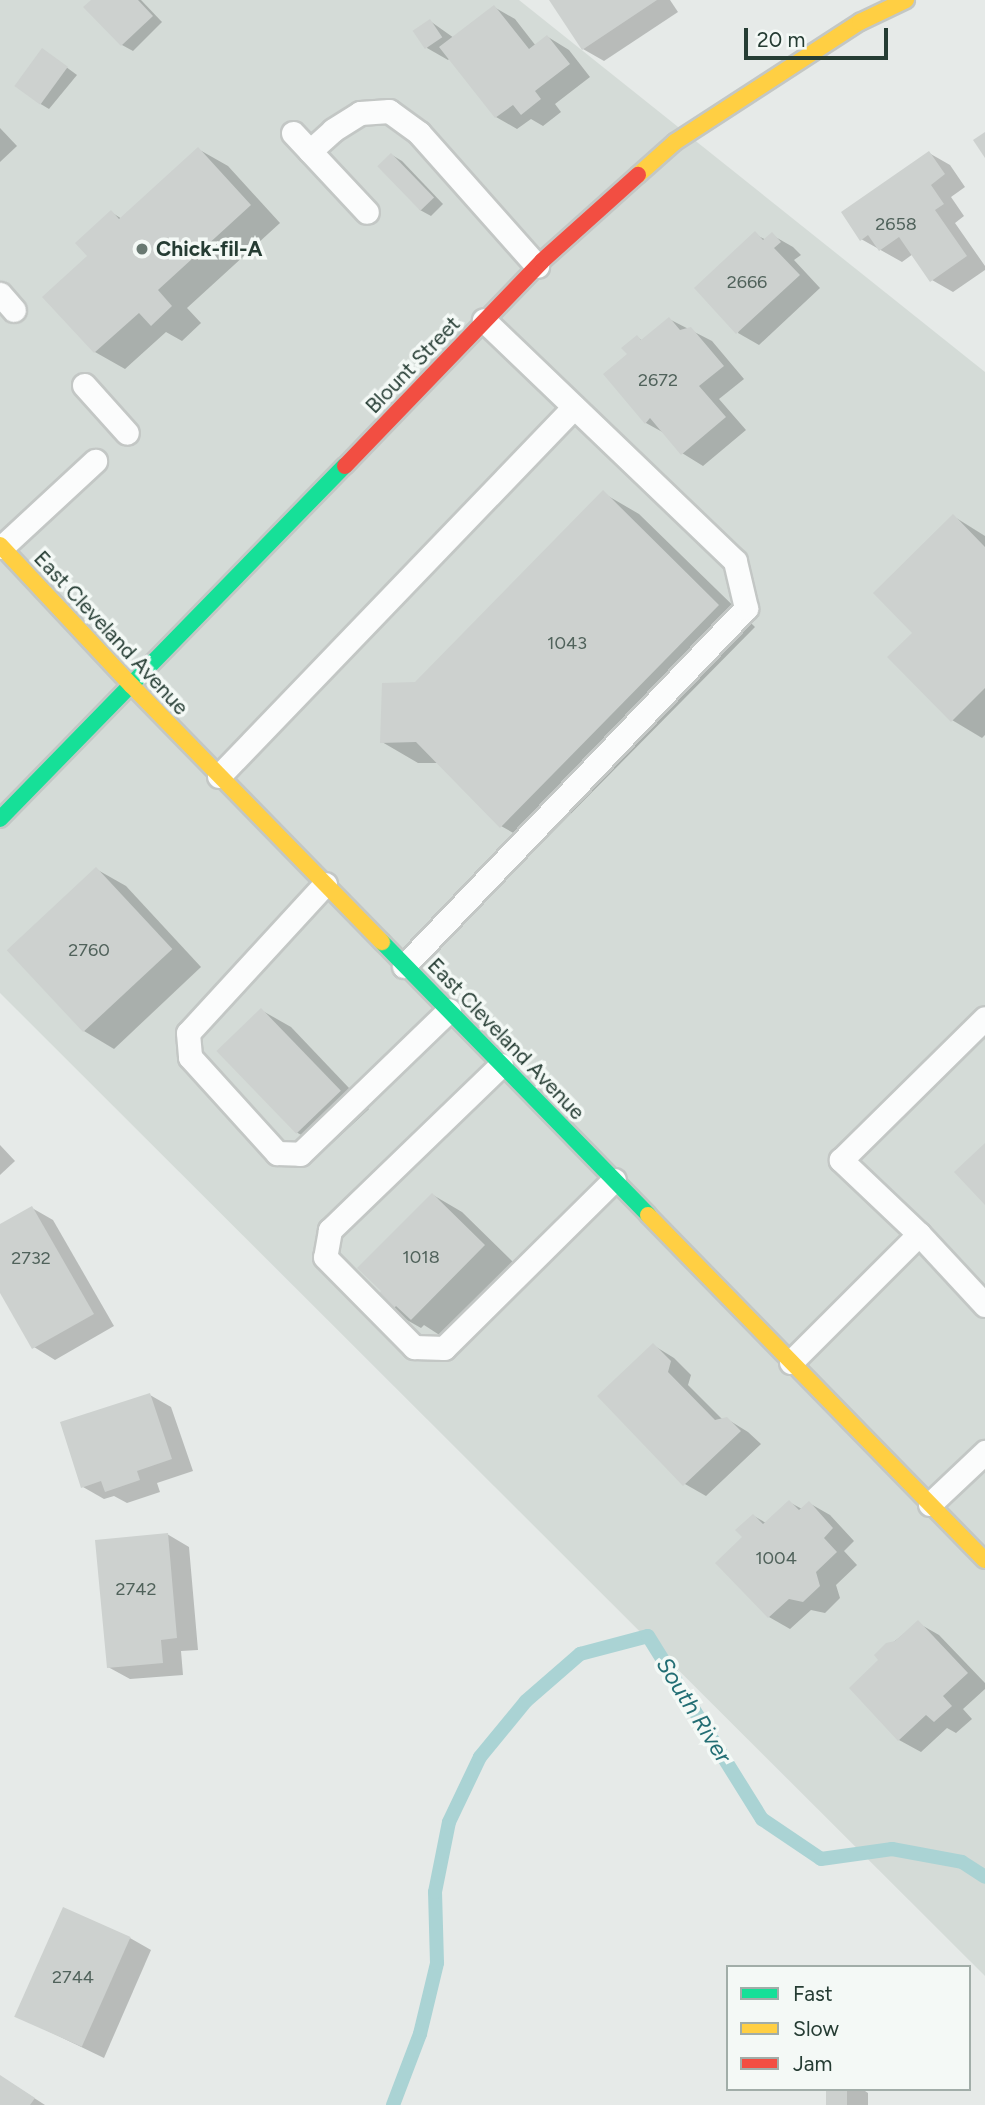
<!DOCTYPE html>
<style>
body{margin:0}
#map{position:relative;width:985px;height:2105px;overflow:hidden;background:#e6eae8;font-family:Figtree,sans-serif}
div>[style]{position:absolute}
.built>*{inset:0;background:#d4dbd7}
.shadow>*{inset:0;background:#0003}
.stream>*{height:14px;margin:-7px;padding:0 7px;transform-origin:7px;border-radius:7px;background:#aad3d4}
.building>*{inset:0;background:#cdd1cf;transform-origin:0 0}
.roads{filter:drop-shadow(2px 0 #c3c7c5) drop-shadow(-2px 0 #c3c7c5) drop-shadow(0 2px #c3c7c5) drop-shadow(0 -2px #c3c7c5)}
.lane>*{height:23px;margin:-11.5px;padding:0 11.5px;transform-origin:11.5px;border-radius:11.5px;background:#fbfcfc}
.fast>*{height:16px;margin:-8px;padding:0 8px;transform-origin:8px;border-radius:8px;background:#16e098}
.slow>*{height:16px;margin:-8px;padding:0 8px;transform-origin:8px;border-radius:8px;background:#ffcf43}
.jam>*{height:16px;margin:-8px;padding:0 8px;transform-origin:8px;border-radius:8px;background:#f24e42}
.dots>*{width:19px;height:19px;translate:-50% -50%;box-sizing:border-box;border:4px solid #f4f9f6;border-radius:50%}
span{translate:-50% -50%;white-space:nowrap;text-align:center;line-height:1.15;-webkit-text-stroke:7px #f4f9f6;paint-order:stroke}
.number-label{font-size:18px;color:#50625b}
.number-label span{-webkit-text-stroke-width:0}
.poi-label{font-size:21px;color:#253c33;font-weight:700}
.left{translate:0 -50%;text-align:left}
.street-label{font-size:21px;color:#253c33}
.water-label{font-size:23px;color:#236e74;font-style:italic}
.legend{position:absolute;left:726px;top:1965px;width:245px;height:126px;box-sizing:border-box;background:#f4f9f6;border:2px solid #a1ada8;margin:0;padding:9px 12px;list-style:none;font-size:21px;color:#253c33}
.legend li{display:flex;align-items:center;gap:14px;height:35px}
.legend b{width:35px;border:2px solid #a1ada8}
.scale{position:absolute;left:744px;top:28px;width:144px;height:32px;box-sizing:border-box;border:4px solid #253c33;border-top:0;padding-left:9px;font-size:21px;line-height:24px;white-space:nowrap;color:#253c33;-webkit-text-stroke:5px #f4f9f6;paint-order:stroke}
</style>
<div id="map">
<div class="built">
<div style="clip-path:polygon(0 0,519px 0,985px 372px,985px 1976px,0 993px)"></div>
</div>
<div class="shadow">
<div style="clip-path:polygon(94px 0,141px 0,162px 22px,133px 51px,122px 45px)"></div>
<div style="clip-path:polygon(551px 0,670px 0,678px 12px,604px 61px,583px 49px)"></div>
<div style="clip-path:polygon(494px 7px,515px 19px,536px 46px,548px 37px,569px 50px,590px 77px,555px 104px,561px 112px,543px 126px,531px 119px,517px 129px,496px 117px,450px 58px,448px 60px,427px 48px,430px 21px,454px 38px)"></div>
<div style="clip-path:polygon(43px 50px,77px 75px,49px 109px,39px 103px)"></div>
<div style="clip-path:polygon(0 128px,17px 146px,0 162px)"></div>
<div style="clip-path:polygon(198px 149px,228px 166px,280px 223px,187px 308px,201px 323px,182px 341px,166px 332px,125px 369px,95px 352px,89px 256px,111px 212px,122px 219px)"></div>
<div style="clip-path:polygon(929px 153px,950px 165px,965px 187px,951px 197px,964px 216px,955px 223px,985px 266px,985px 270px,953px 292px,932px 280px,913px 254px,902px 262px,861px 239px)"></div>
<div style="clip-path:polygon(392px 155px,402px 161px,443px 204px,431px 216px,420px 210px)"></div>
<div style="clip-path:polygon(755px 234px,766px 240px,772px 235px,793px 247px,801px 255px,794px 260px,820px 288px,759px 345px,738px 333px)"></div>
<div style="clip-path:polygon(669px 319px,712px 341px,744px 379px,719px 399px,746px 430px,703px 466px,682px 453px,666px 434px,646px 423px,630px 355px,637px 337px,643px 341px)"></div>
<div style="clip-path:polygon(603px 493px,639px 514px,755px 627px,538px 847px,501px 826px,439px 763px,418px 763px,382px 742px,416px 683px)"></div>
<div style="clip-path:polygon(953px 516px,985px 536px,985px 735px,982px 738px,952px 720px,914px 633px)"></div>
<div style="clip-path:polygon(96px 869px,126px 886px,201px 967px,114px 1049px,84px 1031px)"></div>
<div style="clip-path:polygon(261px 1010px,291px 1027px,369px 1109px,326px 1149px,296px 1132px)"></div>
<div style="clip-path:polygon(0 1145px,15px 1161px,0 1175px)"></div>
<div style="clip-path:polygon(433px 1195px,462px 1212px,514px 1263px,441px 1336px,424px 1325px,421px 1328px,391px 1311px,383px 1291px)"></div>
<div style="clip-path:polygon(32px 1208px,53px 1220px,114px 1326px,55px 1360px,34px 1347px,0 1289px,0 1226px)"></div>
<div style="clip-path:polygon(653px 1345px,674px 1358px,691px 1375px,688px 1385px,723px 1420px,727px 1419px,748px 1432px,761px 1444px,706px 1496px,685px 1484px)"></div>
<div style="clip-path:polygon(150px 1395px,171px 1407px,193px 1471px,157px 1483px,160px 1492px,127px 1503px,114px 1496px,104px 1499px,83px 1487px)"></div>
<div style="clip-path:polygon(789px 1502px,802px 1509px,809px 1503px,830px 1515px,854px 1541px,844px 1551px,857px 1565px,836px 1585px,840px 1598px,825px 1613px,811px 1610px,790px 1629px,769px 1617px,745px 1537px,754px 1516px,766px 1523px)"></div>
<div style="clip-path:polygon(167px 1534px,189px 1547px,198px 1650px,181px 1651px,183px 1675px,130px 1679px,108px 1667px)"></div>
<div style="clip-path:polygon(918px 1623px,939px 1635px,985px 1683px,985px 1689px,963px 1709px,972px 1719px,956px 1733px,947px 1728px,921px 1752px,899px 1740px,851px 1688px,881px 1660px,877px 1655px)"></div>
<div style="clip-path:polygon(130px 1938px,151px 1950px,104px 2058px,17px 2016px)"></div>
<div style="clip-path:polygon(0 2076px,45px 2105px,0 2105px)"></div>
<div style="clip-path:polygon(828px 2089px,862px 2089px,868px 2093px,868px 2105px,827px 2105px)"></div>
</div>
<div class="stream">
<div style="left:393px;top:2105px;width:76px;rotate:-69.2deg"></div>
<div style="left:420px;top:2034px;width:73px;rotate:-76.5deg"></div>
<div style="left:437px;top:1963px;width:71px;rotate:-91.6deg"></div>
<div style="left:435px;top:1892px;width:71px;rotate:-78.7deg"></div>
<div style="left:449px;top:1822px;width:72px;rotate:-64.5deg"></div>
<div style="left:480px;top:1757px;width:72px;rotate:-50.6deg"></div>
<div style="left:526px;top:1701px;width:72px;rotate:-41deg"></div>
<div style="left:580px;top:1654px;width:70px;rotate:-14.8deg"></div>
<div style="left:648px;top:1636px;width:216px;rotate:58.1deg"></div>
<div style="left:762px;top:1819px;width:71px;rotate:34.1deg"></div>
<div style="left:821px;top:1859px;width:72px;rotate:-8deg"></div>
<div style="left:892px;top:1849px;width:71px;rotate:10.5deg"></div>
<div style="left:962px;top:1862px;width:27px;rotate:33deg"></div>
</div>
<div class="building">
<div style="clip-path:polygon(91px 0,138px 0,153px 16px,121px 46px,83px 7px)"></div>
<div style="clip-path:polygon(549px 0,657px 0,582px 50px)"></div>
<div style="clip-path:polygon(494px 5px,529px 49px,547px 35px,570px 64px,535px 91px,541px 99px,521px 115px,513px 105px,495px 118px,439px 47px)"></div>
<div style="left:430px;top:19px;width:22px;height:21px;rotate:56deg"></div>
<div style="left:42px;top:48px;width:32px;height:47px;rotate:36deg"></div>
<div style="clip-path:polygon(985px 132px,985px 158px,973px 140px)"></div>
<div style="clip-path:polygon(198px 147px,251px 205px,158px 290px,172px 306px,151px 326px,139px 313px,94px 353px,42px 297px,87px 256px,75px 243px,111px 210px,119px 219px)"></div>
<div style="clip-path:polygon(929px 151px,945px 174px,931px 185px,944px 204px,935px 210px,967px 256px,930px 282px,899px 237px,879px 251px,868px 235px,860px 241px,841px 212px)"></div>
<div style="left:391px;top:153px;width:62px;height:19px;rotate:46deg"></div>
<div style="clip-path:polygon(755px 231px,763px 240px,772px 232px,781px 242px,774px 248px,800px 275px,736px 334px,694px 288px)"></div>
<div style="clip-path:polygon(669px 317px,680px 330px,691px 327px,724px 366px,699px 386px,726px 417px,681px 455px,650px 418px,645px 424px,603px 374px,627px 354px,621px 348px,637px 335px,641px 340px)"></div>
<div style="clip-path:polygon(603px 490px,719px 605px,500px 828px,416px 742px,380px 743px,382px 683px,415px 682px)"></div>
<div style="clip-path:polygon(953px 514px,985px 547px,985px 688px,951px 722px,887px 657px,912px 633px,873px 593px)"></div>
<div style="left:96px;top:867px;width:112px;height:122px;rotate:47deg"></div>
<div style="left:261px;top:1008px;width:115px;height:62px;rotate:46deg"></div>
<div style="clip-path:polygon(985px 1143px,985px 1205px,954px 1172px)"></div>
<div style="clip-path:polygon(432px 1193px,485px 1245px,411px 1320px,396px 1306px,390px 1313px,375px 1298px,381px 1291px,357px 1268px)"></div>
<div style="clip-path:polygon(32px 1206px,94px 1314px,32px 1349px,0 1293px,0 1224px)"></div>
<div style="clip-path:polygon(653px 1343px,671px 1361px,668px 1372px,715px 1420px,727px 1417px,741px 1431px,683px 1486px,597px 1396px)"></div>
<div style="clip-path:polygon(150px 1393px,172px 1459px,137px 1471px,140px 1480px,105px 1492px,101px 1481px,81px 1488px,60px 1422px)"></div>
<div style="clip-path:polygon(789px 1500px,799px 1510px,809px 1501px,833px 1528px,824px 1538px,837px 1552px,816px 1572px,820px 1586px,803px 1602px,789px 1599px,768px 1618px,715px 1563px,742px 1537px,735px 1530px,753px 1514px,763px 1524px)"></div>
<div style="clip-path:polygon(168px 1533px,177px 1638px,161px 1640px,163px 1663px,107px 1668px,95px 1540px)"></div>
<div style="clip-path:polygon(918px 1620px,968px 1673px,943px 1696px,952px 1706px,934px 1722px,926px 1715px,898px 1741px,849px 1688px,878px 1660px,874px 1655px,886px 1643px,895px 1641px)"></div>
<div style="left:63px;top:1907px;width:74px;height:120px;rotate:24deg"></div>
<div style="clip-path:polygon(0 2075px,35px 2098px,30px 2105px,0 2105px)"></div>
<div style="left:826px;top:2089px;width:21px;height:16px"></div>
</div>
<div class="roads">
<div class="lane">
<div style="left:293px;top:133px;width:108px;rotate:46.9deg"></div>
<div style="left:310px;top:151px;width:31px;rotate:-42deg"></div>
<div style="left:333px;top:130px;width:32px;rotate:-32deg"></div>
<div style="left:360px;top:113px;width:29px;rotate:-4deg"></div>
<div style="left:389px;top:111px;width:37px;rotate:36deg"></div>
<div style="left:419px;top:133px;width:178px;rotate:48.4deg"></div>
<div style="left:0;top:294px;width:21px;rotate:49deg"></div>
<div style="left:84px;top:385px;width:64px;rotate:48.1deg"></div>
<div style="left:2px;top:547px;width:127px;rotate:-42.8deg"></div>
<div style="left:219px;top:776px;width:512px;rotate:-46.11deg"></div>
<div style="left:325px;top:884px;width:202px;rotate:132.6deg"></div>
<div style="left:188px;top:1033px;width:24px;rotate:85deg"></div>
<div style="left:190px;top:1057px;width:130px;rotate:47.8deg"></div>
<div style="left:277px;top:1153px;width:23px;rotate:2deg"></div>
<div style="left:300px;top:1154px;width:207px;rotate:-44deg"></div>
<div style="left:404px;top:966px;width:495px;rotate:-46.3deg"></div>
<div style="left:746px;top:608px;width:48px;rotate:-103.2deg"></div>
<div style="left:735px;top:561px;width:348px;rotate:-136.2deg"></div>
<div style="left:501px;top:1065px;width:238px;rotate:136deg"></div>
<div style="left:330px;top:1230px;width:27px;rotate:100deg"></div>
<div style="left:325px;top:1257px;width:127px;rotate:45.3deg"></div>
<div style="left:414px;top:1347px;width:30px;rotate:2deg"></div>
<div style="left:444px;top:1348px;width:239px;rotate:-44.7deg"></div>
<div style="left:919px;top:1234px;width:97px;rotate:47.1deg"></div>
<div style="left:791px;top:1362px;width:181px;rotate:-45deg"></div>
<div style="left:919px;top:1234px;width:108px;rotate:-136.5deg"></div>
<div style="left:841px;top:1160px;width:202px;rotate:-44.6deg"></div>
<div style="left:930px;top:1504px;width:76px;rotate:-43.4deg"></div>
</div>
<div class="fast">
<div style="left:0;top:819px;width:494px;rotate:-45.7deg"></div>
<div style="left:382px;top:942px;width:381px;rotate:45.7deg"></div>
</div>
<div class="slow">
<div style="left:638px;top:175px;width:50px;rotate:-41.7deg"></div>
<div style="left:675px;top:142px;width:221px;rotate:-33deg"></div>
<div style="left:860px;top:22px;width:51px;rotate:-25.6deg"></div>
<div style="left:0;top:545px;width:193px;rotate:46.9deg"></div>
<div style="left:132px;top:686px;width:358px;rotate:45.7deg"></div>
<div style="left:648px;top:1215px;width:482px;rotate:45.7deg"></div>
</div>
<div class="jam">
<div style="left:345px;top:466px;width:284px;rotate:-46.1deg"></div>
<div style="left:542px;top:261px;width:129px;rotate:-41.9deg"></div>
</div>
</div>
<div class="dots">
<div style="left:142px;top:249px;background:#697972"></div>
</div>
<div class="number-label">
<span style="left:896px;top:224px">2658</span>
<span style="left:747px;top:282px">2666</span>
<span style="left:658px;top:380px">2672</span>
<span style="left:567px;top:643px">1043</span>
<span style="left:89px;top:950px">2760</span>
<span style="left:421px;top:1257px">1018</span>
<span style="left:31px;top:1258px">2732</span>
<span style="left:776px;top:1558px">1004</span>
<span style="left:136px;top:1589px">2742</span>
<span style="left:73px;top:1977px">2744</span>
</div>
<div class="poi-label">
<span class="left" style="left:156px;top:249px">Chick-fil-A</span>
</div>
<div class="street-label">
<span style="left:413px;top:365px;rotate:-46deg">Blount Street</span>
<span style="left:111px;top:633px;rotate:47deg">East Cleveland Avenue</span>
<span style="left:506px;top:1039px;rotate:46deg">East Cleveland Avenue</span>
</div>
<div class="water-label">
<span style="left:694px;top:1710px;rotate:58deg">South River</span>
</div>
<ul class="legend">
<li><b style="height:9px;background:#16e098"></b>Fast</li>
<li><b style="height:9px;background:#ffcf43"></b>Slow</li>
<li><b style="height:9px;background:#f24e42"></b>Jam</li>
</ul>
<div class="scale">20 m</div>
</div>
